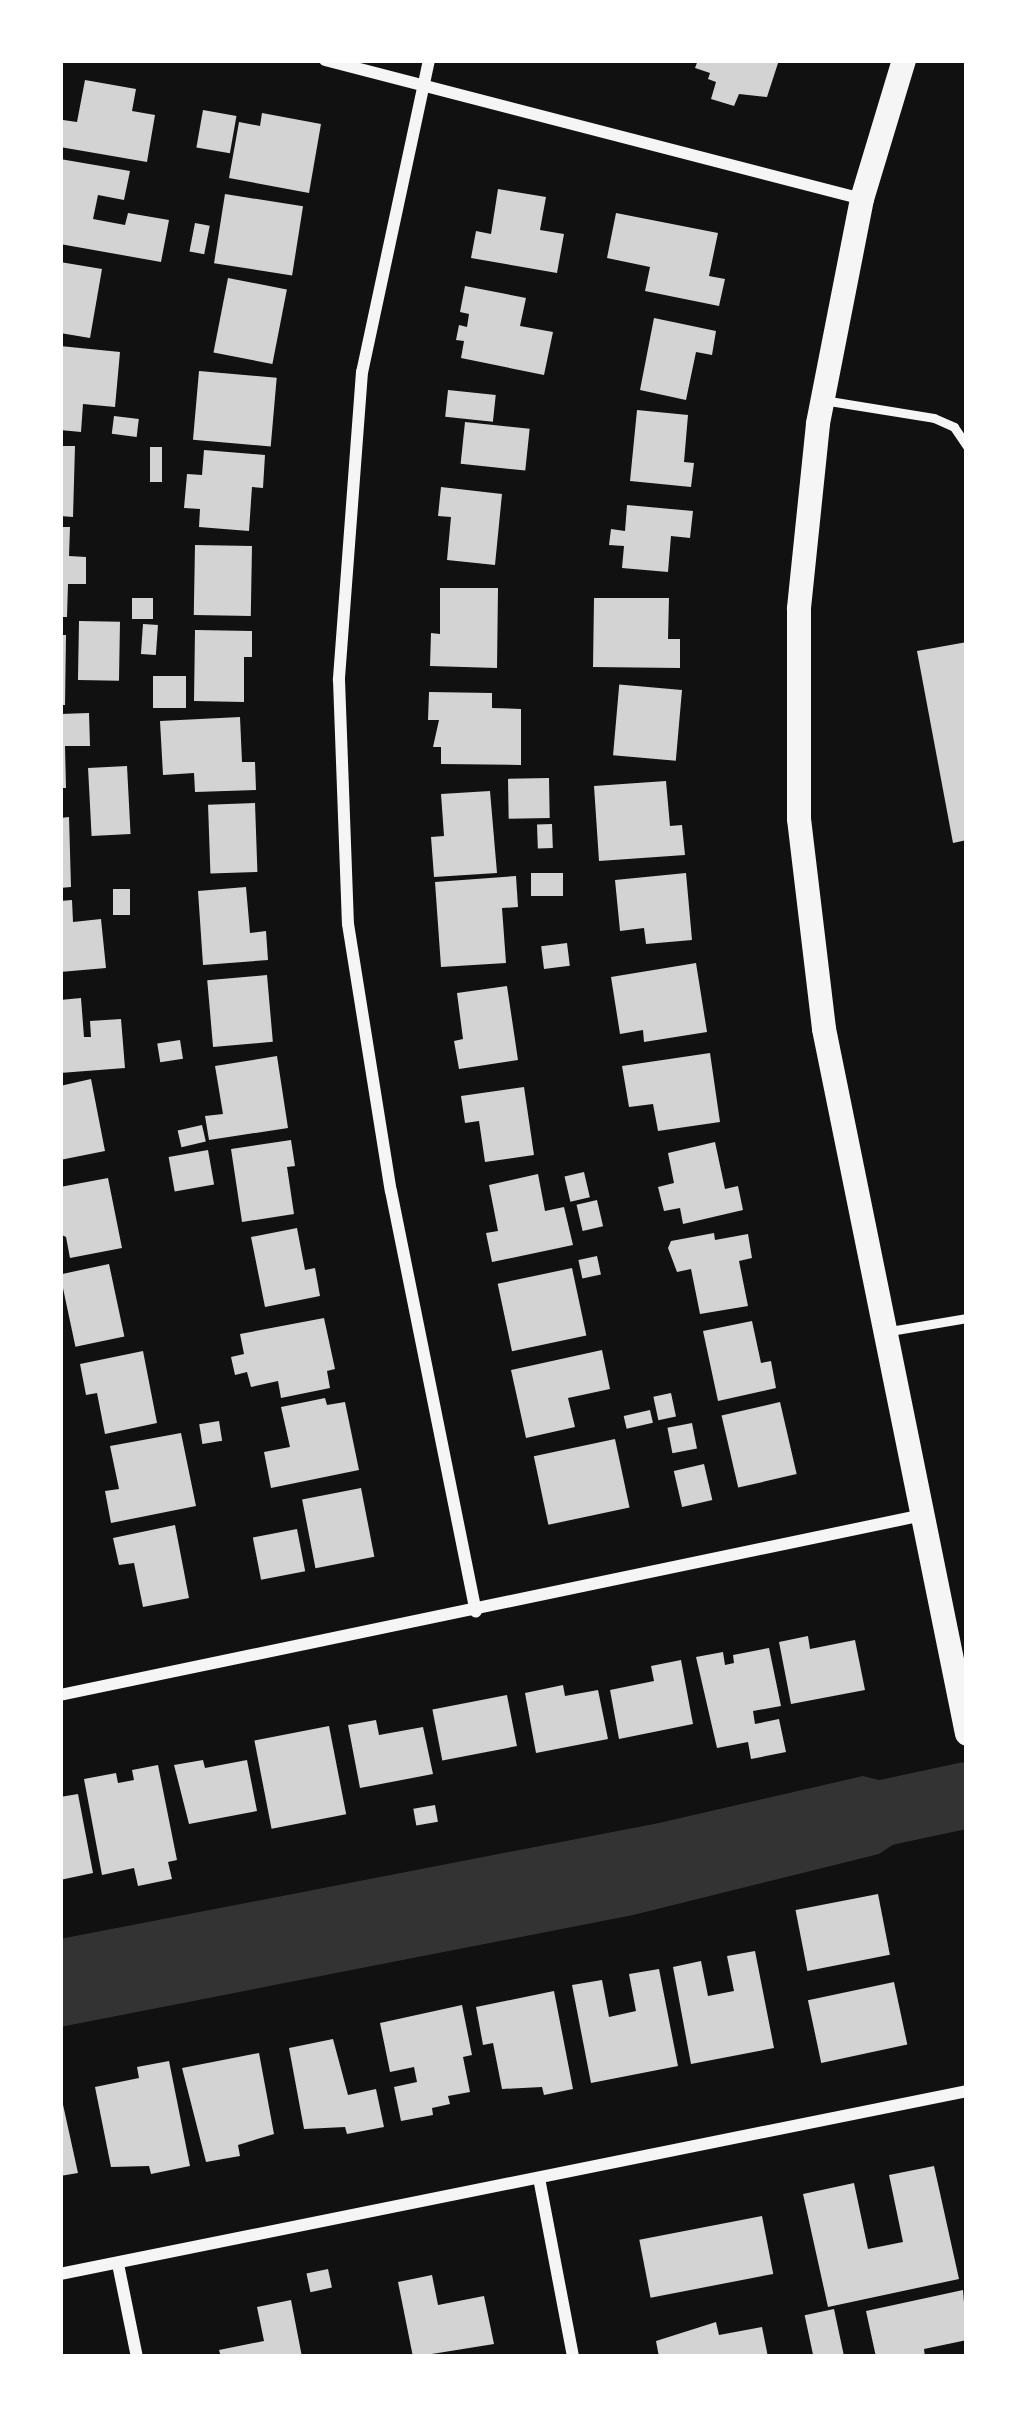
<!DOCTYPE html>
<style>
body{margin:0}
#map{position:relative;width:1027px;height:2417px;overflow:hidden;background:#111;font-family:Signika,sans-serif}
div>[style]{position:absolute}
.water>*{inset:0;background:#333}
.river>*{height:66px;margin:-33px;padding:0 33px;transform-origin:33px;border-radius:33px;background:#333}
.building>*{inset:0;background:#d3d3d3;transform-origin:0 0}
.service>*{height:9px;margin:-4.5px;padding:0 4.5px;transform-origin:4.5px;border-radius:4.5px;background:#f5f5f5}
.minor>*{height:12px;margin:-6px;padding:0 6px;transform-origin:6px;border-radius:6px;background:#f5f5f5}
.secondary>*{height:24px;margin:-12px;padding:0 12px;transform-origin:12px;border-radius:12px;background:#f5f5f5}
span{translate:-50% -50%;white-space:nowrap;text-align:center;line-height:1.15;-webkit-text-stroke:9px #fff;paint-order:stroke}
.frame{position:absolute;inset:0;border:63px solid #fff;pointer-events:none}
</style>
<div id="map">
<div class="water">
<div style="clip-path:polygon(863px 1776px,899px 1785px,909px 1834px,879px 1854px,633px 1915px,60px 2027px,60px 1939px,659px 1823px)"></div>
</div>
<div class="river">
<div style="left:818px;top:1827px;width:152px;rotate:-12.1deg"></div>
</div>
<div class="building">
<div style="clip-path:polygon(698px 60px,779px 60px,767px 97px,739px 94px,734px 106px,711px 99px,716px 82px,708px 79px,710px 73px,695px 68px)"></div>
<div style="clip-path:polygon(85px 80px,136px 89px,132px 111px,155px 115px,147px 162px,60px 147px,63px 120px,77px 122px)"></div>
<div style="left:203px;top:110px;width:34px;height:38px;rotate:10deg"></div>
<div style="clip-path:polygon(262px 113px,321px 124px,309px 193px,229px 178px,239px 122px,260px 126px)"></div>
<div style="clip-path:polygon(60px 159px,130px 171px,124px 200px,98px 195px,93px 219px,125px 225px,128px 213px,169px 220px,161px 262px,60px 244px)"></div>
<div style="clip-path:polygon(498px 189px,546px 197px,540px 230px,564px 234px,557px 273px,471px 258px,476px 231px,491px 234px)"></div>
<div style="left:225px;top:194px;width:79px;height:70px;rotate:9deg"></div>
<div style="clip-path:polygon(616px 213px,718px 233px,709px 276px,725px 279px,719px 306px,645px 291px,650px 267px,607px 258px)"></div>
<div style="left:195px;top:223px;width:15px;height:29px;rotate:11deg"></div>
<div style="clip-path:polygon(60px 262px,102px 269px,90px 338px,60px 333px)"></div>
<div style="left:228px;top:278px;width:60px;height:76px;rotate:11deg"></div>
<div style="clip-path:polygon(465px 286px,526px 298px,520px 326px,553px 332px,544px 375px,461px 358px,464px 341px,456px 340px,459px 325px,467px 327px,469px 314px,460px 312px)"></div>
<div style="clip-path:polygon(654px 318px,716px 331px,712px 355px,696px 352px,686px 400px,640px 390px)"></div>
<div style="clip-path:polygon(60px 346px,120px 352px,115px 407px,83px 404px,81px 432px,60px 430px)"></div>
<div style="left:199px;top:371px;width:78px;height:69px;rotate:5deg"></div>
<div style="left:448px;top:390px;width:48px;height:27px;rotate:6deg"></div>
<div style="clip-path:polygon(637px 410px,688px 415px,684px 462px,694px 463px,691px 487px,630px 481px)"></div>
<div style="left:114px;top:416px;width:25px;height:18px;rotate:7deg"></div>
<div style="left:465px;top:422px;width:65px;height:42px;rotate:6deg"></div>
<div style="clip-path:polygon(60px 446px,75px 446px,73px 517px,60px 516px)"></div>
<div style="left:150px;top:447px;width:12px;height:35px"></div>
<div style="clip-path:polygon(204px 450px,265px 455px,263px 488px,252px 487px,249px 531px,199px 527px,200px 509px,184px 508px,187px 474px,202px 475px)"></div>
<div style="clip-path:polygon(441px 487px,502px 494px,495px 565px,447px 560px,451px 517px,438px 516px)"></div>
<div style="clip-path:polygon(627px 505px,693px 511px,690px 538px,671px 536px,668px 572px,622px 568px,624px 546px,609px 545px,611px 529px,625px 531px)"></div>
<div style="clip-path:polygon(60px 527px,70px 527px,69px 556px,86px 557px,86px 584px,68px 584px,67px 617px,60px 617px)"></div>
<div style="left:195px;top:545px;width:57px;height:70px;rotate:1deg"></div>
<div style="clip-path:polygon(440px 588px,498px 588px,497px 668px,430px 666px,431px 633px,440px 634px)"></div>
<div style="left:132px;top:598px;width:21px;height:21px"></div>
<div style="clip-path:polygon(594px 598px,669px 598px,668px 639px,680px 639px,680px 668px,593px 667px)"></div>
<div style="left:79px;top:621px;width:41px;height:59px;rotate:1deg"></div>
<div style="left:143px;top:624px;width:15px;height:30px;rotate:4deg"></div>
<div style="clip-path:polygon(195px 630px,252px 631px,252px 657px,244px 657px,244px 702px,194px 701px)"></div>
<div style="clip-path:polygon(60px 635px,66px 635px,65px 705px,60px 705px)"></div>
<div style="clip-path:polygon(967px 642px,967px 840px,953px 843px,917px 651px)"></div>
<div style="left:153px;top:676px;width:33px;height:32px"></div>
<div style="left:682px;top:690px;width:71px;height:63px;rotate:95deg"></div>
<div style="clip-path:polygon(429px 692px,492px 693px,492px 708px,521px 709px,521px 765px,441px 764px,441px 747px,433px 747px,439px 720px,428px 720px)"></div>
<div style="clip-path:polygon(89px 713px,90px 746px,65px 746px,66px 788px,60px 788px,60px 714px)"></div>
<div style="clip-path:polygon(240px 717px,242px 762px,255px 762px,256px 790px,195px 792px,194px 773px,163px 775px,160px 721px)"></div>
<div style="left:127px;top:766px;width:68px;height:39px;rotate:87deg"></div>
<div style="left:549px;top:778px;width:40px;height:41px;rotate:89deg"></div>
<div style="clip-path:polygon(666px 781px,670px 826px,682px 825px,685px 855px,599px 861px,594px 786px)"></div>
<div style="clip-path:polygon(490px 791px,497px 873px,434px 877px,431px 837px,444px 836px,441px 794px)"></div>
<div style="left:255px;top:803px;width:69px;height:47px;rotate:88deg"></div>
<div style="clip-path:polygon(69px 817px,71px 887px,60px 888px,60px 818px)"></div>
<div style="left:552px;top:824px;width:24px;height:15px;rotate:88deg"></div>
<div style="left:563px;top:873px;width:23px;height:32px;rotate:90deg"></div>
<div style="clip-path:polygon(686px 873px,692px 940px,646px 944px,644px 928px,620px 931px,615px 880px)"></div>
<div style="clip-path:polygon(516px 876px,518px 907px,502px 908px,506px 963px,441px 967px,435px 882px)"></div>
<div style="clip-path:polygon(246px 887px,250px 933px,266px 931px,268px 960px,203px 965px,198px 891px)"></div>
<div style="left:113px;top:889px;width:17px;height:26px"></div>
<div style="clip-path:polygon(72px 900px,73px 922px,101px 919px,106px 968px,60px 972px,60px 901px)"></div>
<div style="left:567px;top:943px;width:23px;height:26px;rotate:83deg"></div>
<div style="clip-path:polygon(696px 963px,707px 1032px,644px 1042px,643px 1030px,620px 1034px,611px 977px)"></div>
<div style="left:267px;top:975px;width:67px;height:60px;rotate:85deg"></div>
<div style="clip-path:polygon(507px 986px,518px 1060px,459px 1069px,454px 1041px,463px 1039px,457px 993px)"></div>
<div style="clip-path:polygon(81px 998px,84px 1037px,91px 1037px,90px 1021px,121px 1019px,125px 1068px,60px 1073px,60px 1000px)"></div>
<div style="left:180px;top:1040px;width:19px;height:23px;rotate:81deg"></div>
<div style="clip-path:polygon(710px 1053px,720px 1122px,658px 1131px,653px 1104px,629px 1107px,622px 1066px)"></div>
<div style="clip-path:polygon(277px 1056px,288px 1128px,209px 1140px,205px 1116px,223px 1114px,215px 1066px)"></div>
<div style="clip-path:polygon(91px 1079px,105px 1151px,60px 1160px,60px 1086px)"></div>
<div style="clip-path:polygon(524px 1087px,534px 1155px,485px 1162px,479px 1121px,465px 1123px,461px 1096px)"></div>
<div style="left:202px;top:1125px;width:17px;height:25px;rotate:77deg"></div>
<div style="clip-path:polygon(291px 1140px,295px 1166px,287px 1167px,294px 1214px,242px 1222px,231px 1149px)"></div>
<div style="clip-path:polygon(715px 1142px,725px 1189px,738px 1186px,743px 1210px,683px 1224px,680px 1208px,664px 1211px,658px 1187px,674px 1183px,668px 1153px)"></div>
<div style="left:208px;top:1150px;width:35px;height:40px;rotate:80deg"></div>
<div style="left:584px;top:1172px;width:26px;height:20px;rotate:77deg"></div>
<div style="clip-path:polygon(538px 1174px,545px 1211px,564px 1207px,573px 1245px,492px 1262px,486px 1233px,498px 1231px,489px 1185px)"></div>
<div style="clip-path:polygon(108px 1178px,122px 1248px,70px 1258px,66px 1237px,60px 1234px,60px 1187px)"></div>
<div style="left:597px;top:1200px;width:27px;height:21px;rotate:77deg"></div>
<div style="clip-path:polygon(297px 1228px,305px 1270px,315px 1268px,320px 1296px,265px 1307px,251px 1237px)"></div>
<div style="clip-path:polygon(714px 1233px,715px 1240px,748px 1234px,752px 1258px,739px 1261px,748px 1306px,700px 1314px,691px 1269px,677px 1272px,668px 1248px,671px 1241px)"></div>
<div style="left:597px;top:1256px;width:19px;height:19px;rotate:78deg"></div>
<div style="left:109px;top:1264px;width:74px;height:50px;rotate:78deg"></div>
<div style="left:572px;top:1268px;width:69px;height:76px;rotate:78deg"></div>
<div style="clip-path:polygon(324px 1318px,335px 1369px,327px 1371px,330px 1388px,281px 1398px,278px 1381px,251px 1387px,247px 1372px,235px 1375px,231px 1357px,244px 1354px,240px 1334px)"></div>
<div style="clip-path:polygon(752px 1321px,761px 1363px,771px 1361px,776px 1388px,718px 1401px,703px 1331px)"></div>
<div style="clip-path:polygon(602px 1350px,610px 1389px,568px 1398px,575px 1427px,526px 1438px,511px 1370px)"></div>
<div style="clip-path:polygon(143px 1351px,157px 1423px,105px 1434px,97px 1393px,86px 1395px,80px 1364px)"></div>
<div style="left:671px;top:1393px;width:24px;height:18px;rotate:78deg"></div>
<div style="clip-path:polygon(325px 1398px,327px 1405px,345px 1402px,359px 1470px,271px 1488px,264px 1452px,290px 1447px,281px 1407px)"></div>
<div style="left:780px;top:1402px;width:74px;height:60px;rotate:77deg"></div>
<div style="left:650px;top:1410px;width:13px;height:27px;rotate:77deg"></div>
<div style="left:219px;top:1421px;width:20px;height:20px;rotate:81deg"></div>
<div style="left:692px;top:1423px;width:26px;height:25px;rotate:79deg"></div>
<div style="clip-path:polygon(181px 1433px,196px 1506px,111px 1523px,105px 1491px,119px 1489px,110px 1446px)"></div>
<div style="left:615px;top:1439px;width:70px;height:83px;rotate:78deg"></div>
<div style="left:704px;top:1464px;width:37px;height:31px;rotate:77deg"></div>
<div style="left:361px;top:1488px;width:70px;height:60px;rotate:79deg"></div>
<div style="clip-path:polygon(175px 1525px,189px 1598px,143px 1607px,134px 1563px,119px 1565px,113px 1538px)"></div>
<div style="left:297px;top:1529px;width:43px;height:45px;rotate:79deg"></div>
<div style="clip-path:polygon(808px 1636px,810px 1649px,855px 1640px,865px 1690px,791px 1704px,779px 1642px)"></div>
<div style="clip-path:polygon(769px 1648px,781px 1706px,753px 1711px,755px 1724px,779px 1719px,786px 1752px,751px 1759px,748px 1742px,717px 1748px,696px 1657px,723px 1652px,725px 1665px,734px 1663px,733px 1655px)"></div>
<div style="clip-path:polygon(681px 1660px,693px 1724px,619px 1739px,610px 1690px,654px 1681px,651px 1666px)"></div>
<div style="clip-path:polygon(563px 1685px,565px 1696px,598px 1690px,608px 1739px,536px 1753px,525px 1693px)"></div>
<div style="left:507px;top:1695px;width:52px;height:76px;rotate:79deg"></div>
<div style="clip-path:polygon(376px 1720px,379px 1735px,423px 1727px,433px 1774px,360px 1788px,348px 1725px)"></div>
<div style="left:329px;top:1726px;width:90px;height:76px;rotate:79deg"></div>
<div style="clip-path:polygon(203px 1760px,205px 1768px,247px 1760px,257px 1811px,189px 1824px,174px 1765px)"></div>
<div style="clip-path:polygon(158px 1765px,177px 1860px,168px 1862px,172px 1879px,138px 1886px,134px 1868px,102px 1875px,84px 1779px,116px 1773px,118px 1783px,134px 1780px,132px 1770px)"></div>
<div style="clip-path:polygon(78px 1794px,93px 1873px,60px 1880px,60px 1797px)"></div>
<div style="left:435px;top:1805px;width:17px;height:22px;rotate:80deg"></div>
<div style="left:878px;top:1894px;width:62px;height:84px;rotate:79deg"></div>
<div style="clip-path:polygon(755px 1951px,774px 2048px,691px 2064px,673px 1967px,701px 1961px,708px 1996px,734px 1991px,727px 1956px)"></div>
<div style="clip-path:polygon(659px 1969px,678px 2066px,591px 2083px,572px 1985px,602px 1980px,609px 2017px,636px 2011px,629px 1974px)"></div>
<div style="left:894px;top:1982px;width:64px;height:88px;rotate:78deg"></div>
<div style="clip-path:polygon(554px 1991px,573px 2089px,544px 2095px,542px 2087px,502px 2089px,493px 2043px,483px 2045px,476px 2007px)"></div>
<div style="clip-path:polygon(462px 2005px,472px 2055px,463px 2057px,470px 2092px,448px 2096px,450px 2104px,432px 2108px,433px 2115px,401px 2121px,394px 2087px,417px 2082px,414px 2067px,390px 2072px,380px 2023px)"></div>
<div style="clip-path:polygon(333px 2039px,348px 2095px,376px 2089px,384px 2127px,347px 2134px,345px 2127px,304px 2129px,289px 2048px)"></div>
<div style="clip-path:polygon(259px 2053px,274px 2134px,238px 2145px,240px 2156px,206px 2162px,182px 2068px)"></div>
<div style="clip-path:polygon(169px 2061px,190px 2166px,151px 2174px,149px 2166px,111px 2167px,95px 2087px,139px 2078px,137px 2067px)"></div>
<div style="clip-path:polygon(60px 2091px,78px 2173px,60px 2176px)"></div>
<div style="clip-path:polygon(934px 2166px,959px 2279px,828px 2307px,803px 2194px,854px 2183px,868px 2249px,903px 2242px,889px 2175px)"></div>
<div style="left:762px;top:2216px;width:59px;height:125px;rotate:79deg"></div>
<div style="left:328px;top:2269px;width:19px;height:22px;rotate:78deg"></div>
<div style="clip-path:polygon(432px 2275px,438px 2305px,484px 2296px,494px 2344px,413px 2357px,398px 2282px)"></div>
<div style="clip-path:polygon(963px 2290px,967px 2340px,924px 2349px,925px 2357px,876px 2357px,866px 2311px)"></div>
<div style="clip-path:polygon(291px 2300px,302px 2357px,221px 2357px,219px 2350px,264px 2341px,257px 2307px)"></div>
<div style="left:834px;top:2309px;width:49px;height:30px;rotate:78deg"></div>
<div style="clip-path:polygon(716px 2322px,719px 2335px,762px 2327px,768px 2357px,659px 2357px,656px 2341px)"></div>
</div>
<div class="service">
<div style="left:823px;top:400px;width:112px;rotate:9.2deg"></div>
<div style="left:934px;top:418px;width:22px;rotate:24deg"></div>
<div style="left:954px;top:427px;width:23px;rotate:56deg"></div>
<div style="left:890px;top:1331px;width:78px;rotate:-9.6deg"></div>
</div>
<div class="minor">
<div style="left:325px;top:60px;width:555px;rotate:14.51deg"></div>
<div style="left:429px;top:60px;width:319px;rotate:102.1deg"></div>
<div style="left:362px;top:372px;width:309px;rotate:94.3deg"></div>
<div style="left:339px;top:680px;width:244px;rotate:87.9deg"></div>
<div style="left:348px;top:924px;width:270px;rotate:80.9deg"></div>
<div style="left:391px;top:1191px;width:429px;rotate:78.6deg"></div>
<div style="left:60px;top:1695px;width:882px;rotate:-11.78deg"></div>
<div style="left:539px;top:2178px;width:182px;rotate:79.2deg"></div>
<div style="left:118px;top:2264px;width:95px;rotate:78.5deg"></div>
<div style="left:60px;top:2274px;width:925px;rotate:-11.41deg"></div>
</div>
<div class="secondary">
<div style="left:904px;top:60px;width:145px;rotate:106.8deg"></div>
<div style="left:862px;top:199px;width:229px;rotate:101.1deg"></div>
<div style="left:818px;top:424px;width:186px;rotate:95.9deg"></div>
<div style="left:799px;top:609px;width:210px;rotate:90deg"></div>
<div style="left:799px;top:819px;width:211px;rotate:83.2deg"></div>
<div style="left:824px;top:1029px;width:719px;rotate:78.53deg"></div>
</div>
<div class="frame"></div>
</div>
